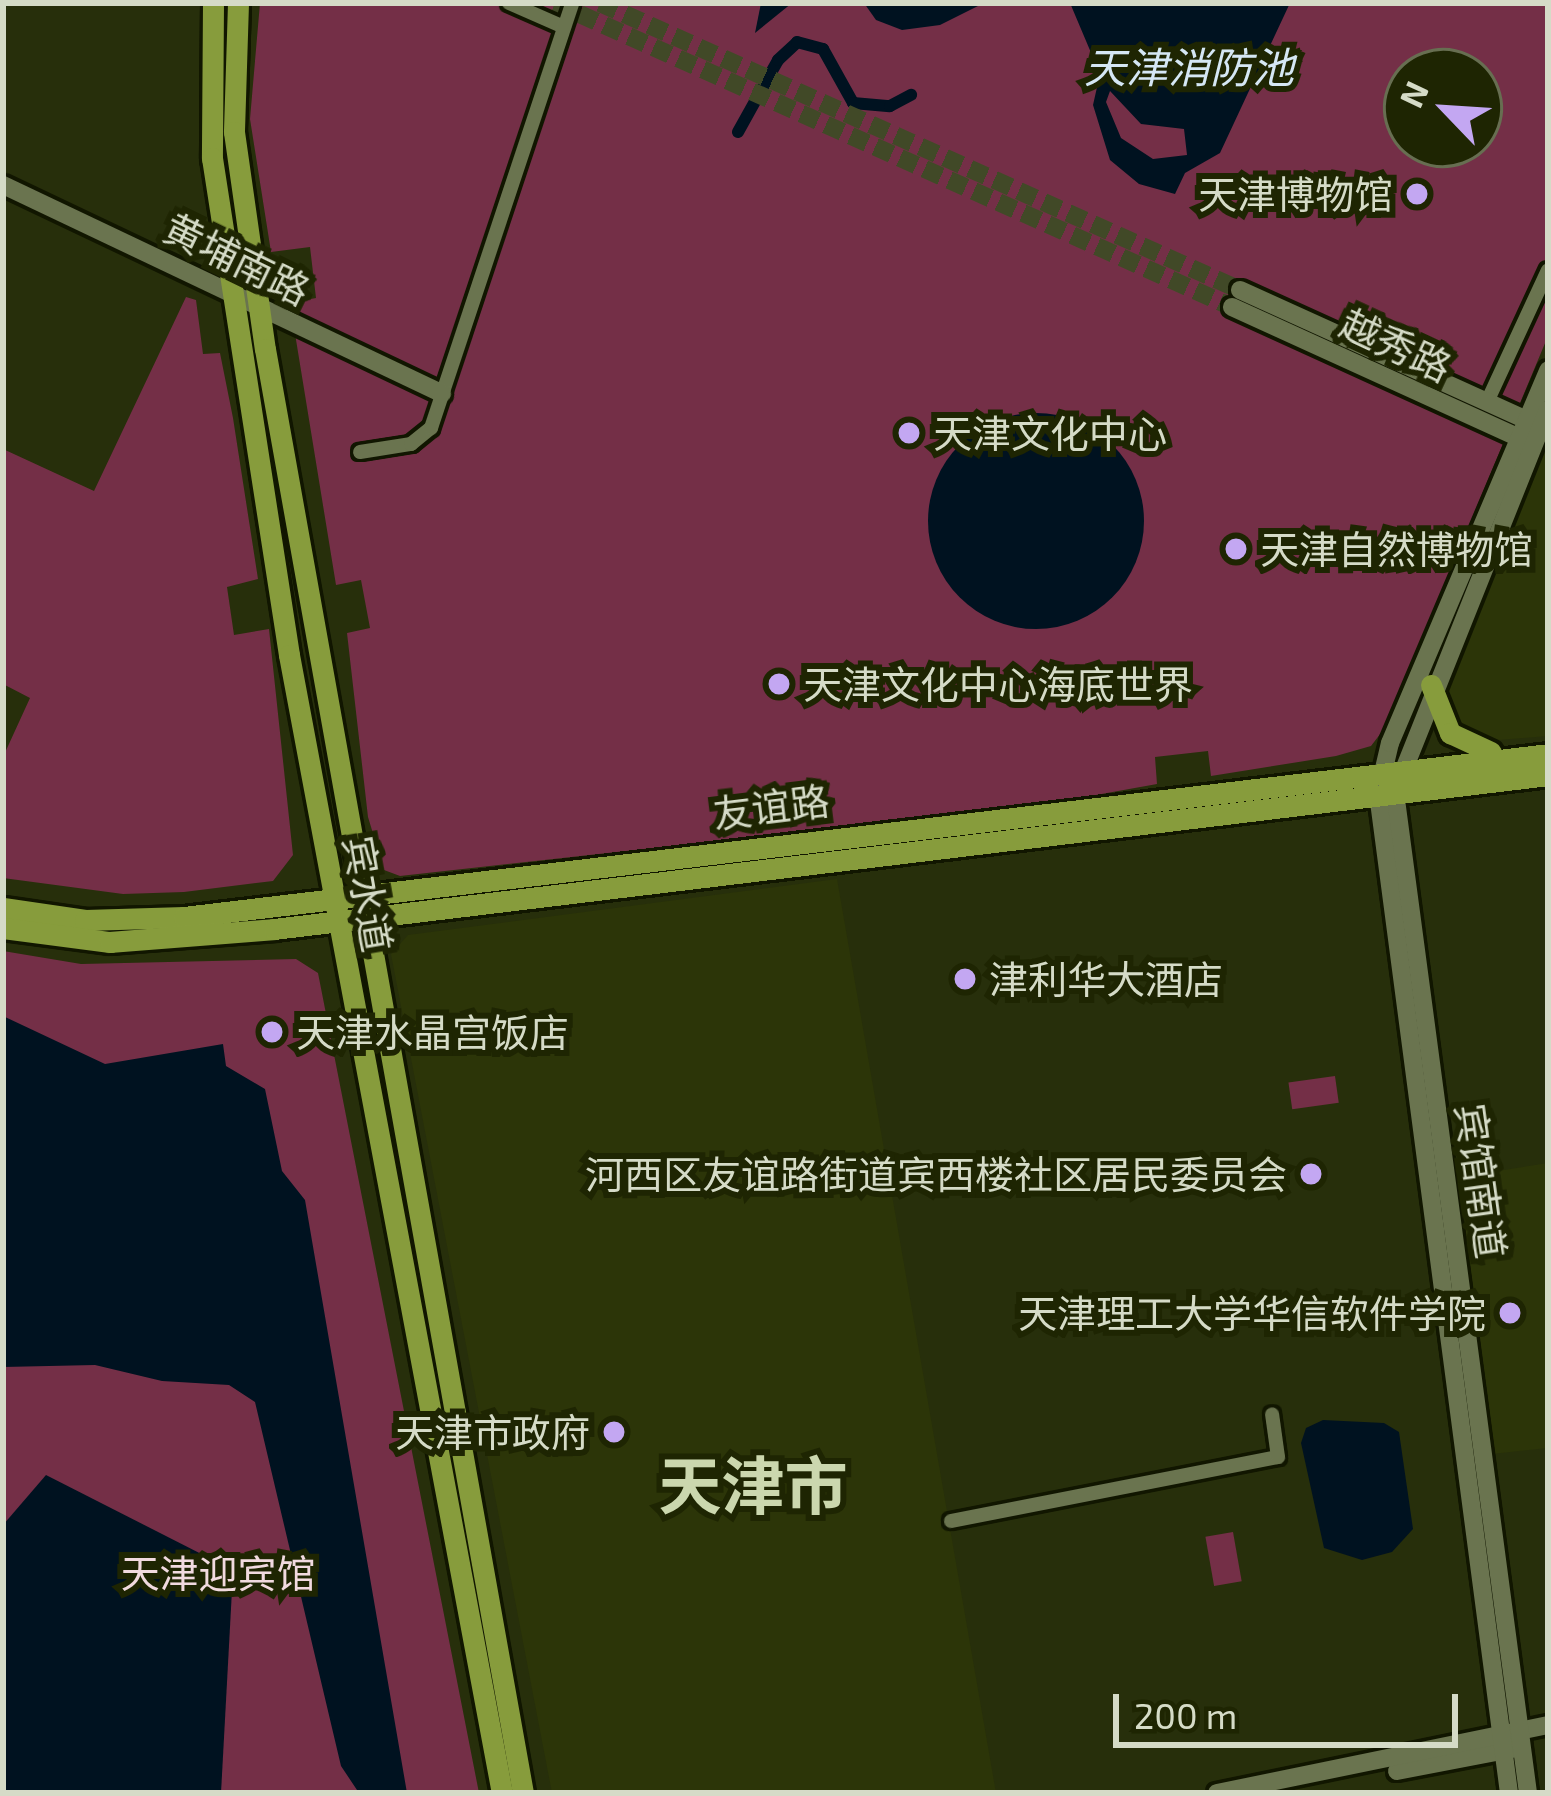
<!DOCTYPE html>
<meta charset="utf-8">
<style>
body{margin:0}
#map{position:relative;width:1551px;height:1796px;overflow:hidden;background:#272f0b;font-family:"Exo 2","Noto Sans SC",sans-serif}
div>[style]{position:absolute}
.built>*{inset:0;background:#2c3508}
.green>*{inset:0;background:#742f47;transform-origin:0 0}
.water>*{inset:0;background:#001220}
.round{border-radius:50%}
.canal>*{height:12px;margin:-6px;padding:0 6px;transform-origin:6px;border-radius:6px;background:#001220}
.secondary-tunnel>*{height:18px;margin-top:-9px;transform-origin:0;background:repeating-linear-gradient(90deg,#414927 0 18px,transparent 0 27px)}
.roads{filter:drop-shadow(3px 0 #111600) drop-shadow(-3px 0 #111600) drop-shadow(0 3px #111600) drop-shadow(0 -3px #111600)}
.street>*{height:14px;margin:-7px;padding:0 7px;transform-origin:7px;border-radius:7px;background:#6a744f}
.secondary>*{height:18px;margin:-9px;padding:0 9px;transform-origin:9px;border-radius:9px;background:#6a744f}
.primary>*{height:21px;margin:-10.5px;padding:0 10.5px;transform-origin:10.5px;border-radius:10.5px;background:#879c3c}
.dots>*{width:33px;height:33px;translate:-50% -50%;box-sizing:border-box;border:6px solid #1e2502;border-radius:50%}
span{translate:-50% -50%;white-space:nowrap;text-align:center;line-height:1.15;-webkit-text-stroke:12px #1e2502;paint-order:stroke}
.poi-label{font-size:39px;color:#d5dbc7}
.right{translate:-100% -50%;text-align:right}
.left{translate:0 -50%;text-align:left}
.street-label{font-size:39px;color:#d5dbc7}
.park-label{font-size:39px;color:#f1dadf}
.water-label{font-size:42px;color:#d5e7f4;font-style:italic}
.town-label{font-size:63px;color:#cbd7ae;font-weight:700}
.frame{position:absolute;inset:0;border:6px solid #d5dbc7;pointer-events:none}
.north{position:absolute;left:1383px;top:48px;width:120px;height:120px;box-sizing:border-box;background:#1e2502;border:3px solid #676e51;border-radius:50%;rotate:295deg;font-size:33px;font-weight:700;line-height:48px;text-align:center;color:#d5dbc7}
.north::after{content:'';display:block;margin:auto;width:42px;height:54px;background:#c3a7f2;clip-path:polygon(50% 0,100% 100%,50% 72%,0 100%)}
.scale{position:absolute;left:1113px;top:1694px;width:345px;height:54px;box-sizing:border-box;border:6px solid #d5dbc7;border-top:0;padding-left:15px;font-size:36px;line-height:42px;white-space:nowrap;color:#d5dbc7;-webkit-text-stroke:9px #1e2502;paint-order:stroke}
</style>
<div id="map">
<div class="built">
<div style="clip-path:polygon(1548px 446px,1548px 736px,1472px 742px,1440px 697px)"></div>
<div style="clip-path:polygon(837px 879px,996px 1793px,552px 1793px,391px 954px,408px 935px)"></div>
<div style="clip-path:polygon(1548px 1163px,1548px 1448px,1492px 1454px,1454px 1178px)"></div>
</div>
<div class="green">
<div style="clip-path:polygon(evenodd,260px 3px,1548px 3px,1548px 336px,1384px 729px,1371px 746px,1336px 756px,1211px 776px,1208px 751px,1155px 757px,1157px 784px,1035px 806px,400px 876px,384px 870px,368px 817px,347px 633px,370px 628px,361px 580px,336px 585px,290px 303px,316px 298px,310px 247px,271px 252px,250px 119px,260px 3px,1407px 72px,1479px 72px,1479px 144px,1407px 144px,1407px 72px)"></div>
<div style="clip-path:polygon(186px 297px,196px 300px,203px 354px,220px 353px,233px 418px,258px 579px,227px 587px,234px 635px,269px 629px,293px 855px,273px 881px,184px 892px,123px 894px,3px 878px,3px 757px,30px 698px,3px 684px,3px 449px,94px 491px)"></div>
<div style="clip-path:polygon(3px 951px,81px 964px,296px 959px,318px 973px,479px 1793px,3px 1793px)"></div>
<div style="left:1335px;top:1076px;width:27px;height:47px;rotate:82deg"></div>
<div style="left:1233px;top:1532px;width:50px;height:28px;rotate:80deg"></div>
</div>
<div class="water">
<div style="clip-path:polygon(761px 3px,792px 3px,755px 33px)"></div>
<div style="clip-path:polygon(864px 3px,984px 3px,940px 25px,902px 30px,876px 20px)"></div>
<div style="clip-path:polygon(evenodd,1070px 3px,1290px 3px,1220px 153px,1185px 173px,1175px 194px,1139px 184px,1110px 160px,1093px 105px,1100px 74px,1070px 3px,1110px 91px,1141px 124px,1184px 129px,1187px 155px,1153px 159px,1121px 138px,1106px 102px,1110px 91px)"></div>
<div class="round" style="left:928px;top:413px;width:216px;height:216px"></div>
<div style="clip-path:polygon(3px 1016px,105px 1064px,223px 1044px,226px 1066px,265px 1089px,282px 1171px,305px 1200px,407px 1793px,359px 1793px,341px 1766px,255px 1402px,229px 1385px,162px 1381px,95px 1365px,3px 1367px)"></div>
<div style="clip-path:polygon(1323px 1420px,1384px 1423px,1399px 1432px,1413px 1529px,1392px 1552px,1362px 1560px,1324px 1548px,1301px 1443px,1306px 1428px)"></div>
<div style="clip-path:polygon(46px 1475px,221px 1564px,232px 1590px,221px 1793px,3px 1793px,3px 1525px)"></div>
</div>
<div class="canal">
<div style="left:738px;top:132px;width:82px;rotate:-60.9deg"></div>
<div style="left:778px;top:60px;width:26px;rotate:-43deg"></div>
<div style="left:797px;top:42px;width:27px;rotate:15deg"></div>
<div style="left:823px;top:49px;width:62px;rotate:60.9deg"></div>
<div style="left:853px;top:103px;width:37px;rotate:5deg"></div>
<div style="left:890px;top:106px;width:24px;rotate:-28deg"></div>
</div>
<div class="secondary-tunnel">
<div style="left:555px;top:3px;width:742px;rotate:24.18deg"></div>
<div style="left:600px;top:3px;width:701px;rotate:24.15deg"></div>
</div>
<div class="roads">
<div class="street">
<div style="left:509px;top:3px;width:60px;rotate:23.6deg"></div>
<div style="left:1487px;top:402px;width:145px;rotate:-65.2deg"></div>
<div style="left:360px;top:452px;width:52px;rotate:-8.9deg"></div>
<div style="left:411px;top:444px;width:26px;rotate:-39deg"></div>
<div style="left:431px;top:428px;width:448px;rotate:-71.6deg"></div>
<div style="left:951px;top:1521px;width:333px;rotate:-11.1deg"></div>
<div style="left:1278px;top:1457px;width:43px;rotate:-97.9deg"></div>
</div>
<div class="secondary">
<div style="left:3px;top:185px;width:486px;rotate:25.4deg"></div>
<div style="left:1240px;top:290px;width:325px;rotate:24.4deg"></div>
<div style="left:1232px;top:307px;width:325px;rotate:24.5deg"></div>
<div style="left:1397px;top:1771px;width:122px;rotate:-10.9deg"></div>
<div style="left:1217px;top:1793px;width:338px;rotate:-11.6deg"></div>
<div style="left:1509px;top:1793px;width:1008px;rotate:-97.47deg"></div>
<div style="left:1378px;top:794px;width:52px;rotate:-76.8deg"></div>
<div style="left:1390px;top:743px;width:405px;rotate:-67deg"></div>
<div style="left:1528px;top:1793px;width:1010px;rotate:-97.57deg"></div>
<div style="left:1395px;top:792px;width:412px;rotate:-68.2deg"></div>
</div>
<div class="primary">
<div style="left:213px;top:3px;width:155px;rotate:90.4deg"></div>
<div style="left:212px;top:158px;width:503px;rotate:81.19deg"></div>
<div style="left:289px;top:655px;width:1158px;rotate:79.4deg"></div>
<div style="left:238px;top:3px;width:129px;rotate:91.8deg"></div>
<div style="left:234px;top:132px;width:219px;rotate:81.9deg"></div>
<div style="left:265px;top:349px;width:1467px;rotate:79.87deg"></div>
<div style="left:1431px;top:685px;width:52px;rotate:68.4deg"></div>
<div style="left:1450px;top:733px;width:45px;rotate:24.9deg"></div>
<div style="left:3px;top:908px;width:83px;rotate:8.3deg"></div>
<div style="left:85px;top:920px;width:99px;rotate:-1.7deg"></div>
<div style="left:184px;top:917px;width:1374px;rotate:-6.81deg"></div>
<div style="left:3px;top:928px;width:108px;rotate:7.5deg"></div>
<div style="left:110px;top:942px;width:165px;rotate:-4.5deg"></div>
<div style="left:274px;top:929px;width:1283px;rotate:-6.89deg"></div>
</div>
</div>
<div class="dots">
<div style="left:1417px;top:194px;background:#c3a7f2"></div>
<div style="left:909px;top:433px;background:#c3a7f2"></div>
<div style="left:1236px;top:549px;background:#c3a7f2"></div>
<div style="left:779px;top:684px;background:#c3a7f2"></div>
<div style="left:965px;top:979px;background:#c3a7f2"></div>
<div style="left:272px;top:1032px;background:#c3a7f2"></div>
<div style="left:1311px;top:1174px;background:#c3a7f2"></div>
<div style="left:1510px;top:1313px;background:#c3a7f2"></div>
<div style="left:614px;top:1432px;background:#c3a7f2"></div>
</div>
<div class="poi-label">
<span class="right" style="left:1393px;top:194px">天津博物馆</span>
<span class="left" style="left:933px;top:433px">天津文化中心</span>
<span class="left" style="left:1260px;top:549px">天津自然博物馆</span>
<span class="left" style="left:803px;top:684px">天津文化中心海底世界</span>
<span class="left" style="left:989px;top:979px">津利华大酒店</span>
<span class="left" style="left:296px;top:1032px">天津水晶宫饭店</span>
<span class="right" style="left:1287px;top:1174px">河西区友谊路街道宾西楼社区居民委员会</span>
<span class="right" style="left:1486px;top:1313px">天津理工大学华信软件学院</span>
<span class="right" style="left:590px;top:1432px">天津市政府</span>
</div>
<div class="street-label">
<span style="left:237px;top:259px;rotate:26deg">黄埔南路</span>
<span style="left:1396px;top:345px;rotate:25deg">越秀路</span>
<span style="left:771px;top:807px;rotate:-7deg">友谊路</span>
<span style="left:368px;top:894px;rotate:80deg">宾水道</span>
<span style="left:1481px;top:1181px;rotate:82deg">宾馆南道</span>
</div>
<div class="park-label">
<span style="left:218px;top:1573px">天津迎宾馆</span>
</div>
<div class="water-label">
<span style="left:1189px;top:66px">天津消防池</span>
</div>
<div class="town-label">
<span style="left:753px;top:1484px">天津市</span>
</div>
<div class="frame"></div>
<div class="north">N</div>
<div class="scale">200 m</div>
</div>
